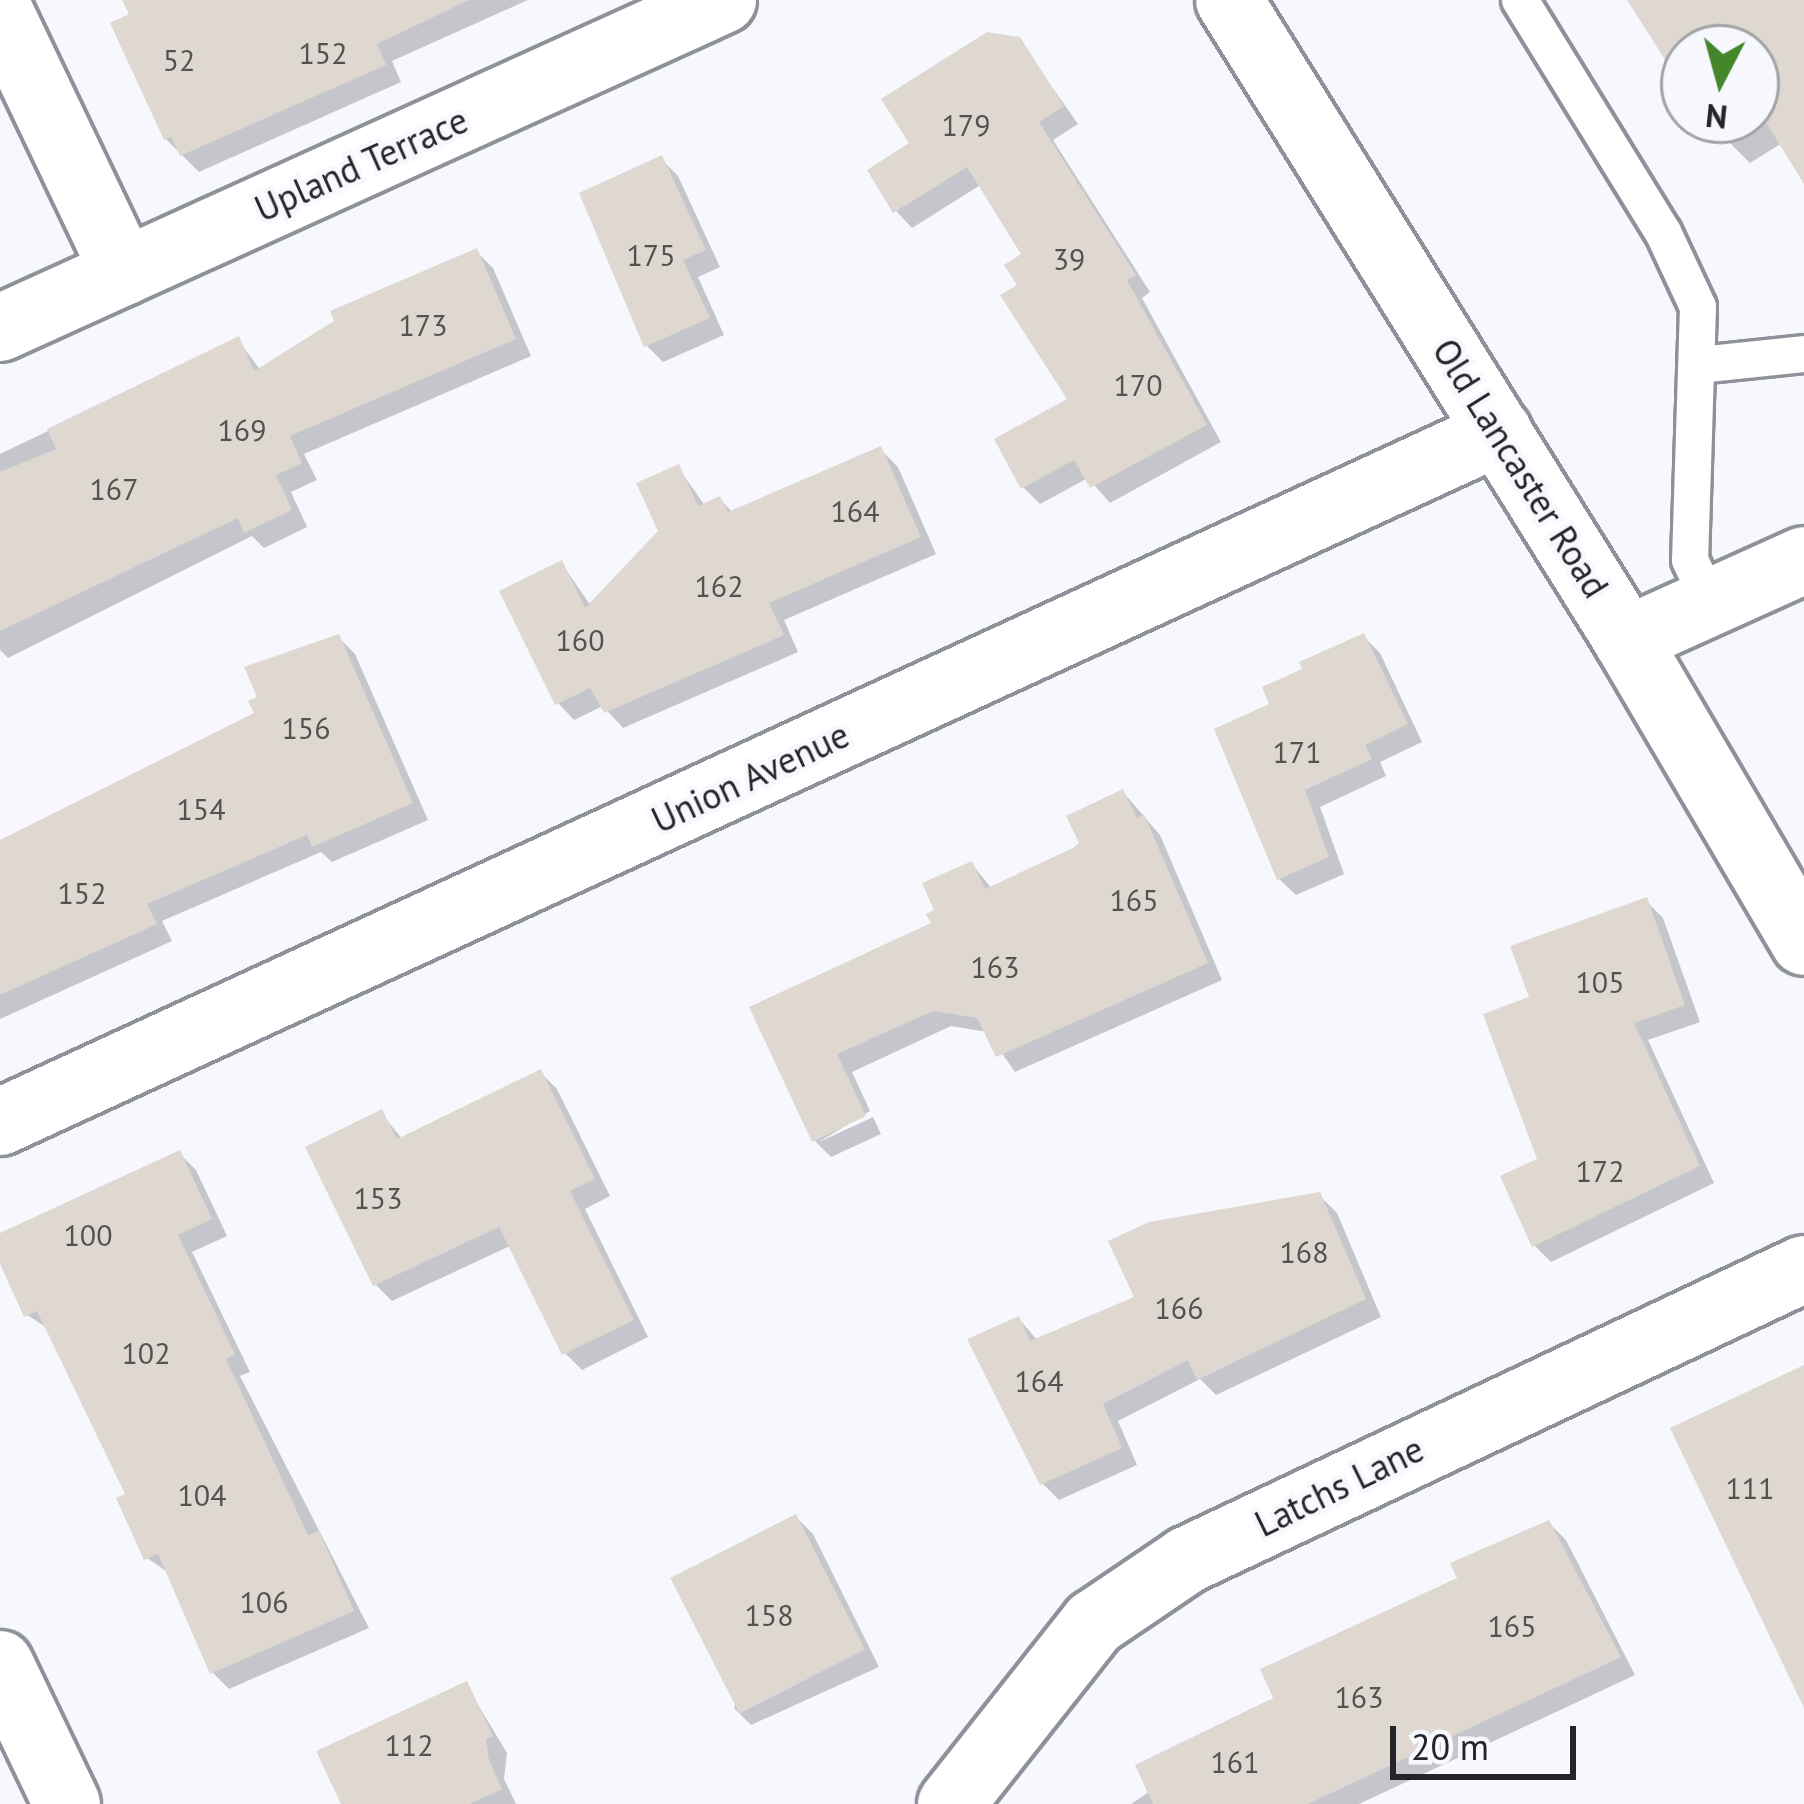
<!DOCTYPE html>
<style>
body{margin:0}
#map{position:relative;width:1804px;height:1804px;overflow:hidden;background:#f6f8fe;font-family:"PT Sans",sans-serif}
div>[style]{position:absolute}
.shadow>*{inset:0;background:#0003}
.building>*{inset:0;background:#ded8d0;transform-origin:0 0}
.roads{filter:drop-shadow(3px 0 #8e9199) drop-shadow(-3px 0 #8e9199) drop-shadow(0 3px #8e9199) drop-shadow(0 -3px #8e9199)}
.service>*{height:36px;margin:-18px;padding:0 18px;transform-origin:18px;border-radius:18px;background:#fff}
.minor>*{height:66px;margin:-33px;padding:0 33px;transform-origin:33px;border-radius:33px;background:#fff}
.secondary>*{height:66px;margin:-33px;padding:0 33px;transform-origin:33px;border-radius:33px;background:#fff}
span{translate:-50% -50%;white-space:nowrap;text-align:center;line-height:1.15;-webkit-text-stroke:9px #f6f8fe;paint-order:stroke}
.number-label{font-size:30px;color:#525252}
.number-label span{-webkit-text-stroke-width:0}
.street-label{font-size:36px;color:#242528}
.north{position:absolute;left:1660px;top:24px;width:120px;height:120px;box-sizing:border-box;background:#f6f8fe;border:3px solid #a2a4a8;border-radius:50%;rotate:186deg;font-size:33px;font-weight:700;line-height:48px;text-align:center;color:#242528}
.north::after{content:'';display:block;margin:auto;width:42px;height:54px;background:#448629;clip-path:polygon(50% 0,100% 100%,50% 72%,0 100%)}
.scale{position:absolute;left:1390px;top:1726px;width:186px;height:54px;box-sizing:border-box;border:6px solid #242528;border-top:0;padding-left:15px;font-size:36px;line-height:42px;white-space:nowrap;color:#242528;-webkit-text-stroke:9px #f6f8fe;paint-order:stroke}
</style>
<div id="map">
<div class="shadow">
<div style="clip-path:polygon(125px 0,528px 0,392px 61px,401px 82px,199px 172px,166px 139px)"></div>
<div style="clip-path:polygon(1631px 0,1804px 0,1804px 178px,1782px 143px,1750px 163px,1707px 120px,1756px 120px,1756px 48px,1684px 48px,1684px 84px)"></div>
<div style="clip-path:polygon(1019px 40px,1078px 124px,1053px 140px,1150px 292px,1142px 298px,1221px 442px,1110px 503px,1088px 478px,1040px 504px,1023px 487px,1071px 400px,1021px 286px,1025px 255px,982px 184px,912px 228px,896px 211px,913px 144px)"></div>
<div style="clip-path:polygon(661px 159px,678px 176px,720px 267px,698px 277px,724px 335px,663px 362px,646px 345px)"></div>
<div style="clip-path:polygon(476px 251px,493px 268px,531px 356px,304px 454px,317px 480px,291px 492px,307px 527px,264px 548px,252px 536px,8px 658px,0 650px,0 454px,238px 340px,261px 371px)"></div>
<div style="clip-path:polygon(881px 450px,898px 467px,936px 554px,784px 620px,798px 652px,623px 728px,603px 706px,574px 720px,558px 703px,562px 564px,591px 606px,662px 531px,678px 467px,705px 506px,720px 499px,733px 513px)"></div>
<div style="clip-path:polygon(1363px 636px,1380px 653px,1422px 742px,1380px 762px,1386px 776px,1320px 807px,1344px 874px,1296px 895px,1279px 879px,1273px 705px)"></div>
<div style="clip-path:polygon(338px 637px,355px 654px,428px 820px,332px 862px,321px 852px,162px 921px,172px 941px,0 1019px,0 843px,258px 715px)"></div>
<div style="clip-path:polygon(1123px 792px,1160px 835px,1222px 980px,1015px 1072px,987px 1032px,951px 1026px,852px 1072px,870px 1111px,817px 1143px,873px 1117px,881px 1134px,831px 1157px,814px 1140px,753px 1008px,934px 925px,972px 864px,992px 889px,1075px 851px)"></div>
<div style="clip-path:polygon(1646px 901px,1663px 918px,1700px 1022px,1648px 1040px,1714px 1183px,1551px 1262px,1534px 1245px,1541px 1161px,1533px 999px)"></div>
<div style="clip-path:polygon(540px 1072px,557px 1089px,610px 1196px,585px 1209px,648px 1337px,582px 1370px,565px 1353px,512px 1245px,392px 1301px,375px 1284px,381px 1113px,403px 1140px)"></div>
<div style="clip-path:polygon(180px 1154px,196px 1170px,227px 1236px,192px 1252px,250px 1372px,240px 1376px,369px 1628px,229px 1689px,212px 1672px,169px 1573px,147px 1558px,129px 1495px,49px 1329px,27px 1315px,0 1257px,0 1236px)"></div>
<div style="clip-path:polygon(1319px 1195px,1337px 1213px,1381px 1317px,1216px 1395px,1200px 1379px,1118px 1421px,1137px 1465px,1059px 1500px,1042px 1483px,1019px 1319px,1038px 1341px,1138px 1299px)"></div>
<div style="clip-path:polygon(796px 1517px,813px 1534px,879px 1667px,751px 1725px,734px 1708px)"></div>
<div style="clip-path:polygon(1549px 1523px,1566px 1540px,1635px 1675px,1359px 1804px,1131px 1804px)"></div>
<div style="clip-path:polygon(466px 1685px,507px 1753px,504px 1779px,516px 1804px,344px 1804px)"></div>
</div>
<div class="building">
<div style="clip-path:polygon(122px 0,469px 0,377px 44px,386px 65px,180px 156px,171px 137px,164px 140px,110px 23px,129px 14px)"></div>
<div style="clip-path:polygon(1627px 0,1804px 0,1804px 184px,1756px 106px,1756px 48px,1684px 48px,1684px 89px)"></div>
<div style="clip-path:polygon(987px 32px,1020px 37px,1064px 106px,1039px 122px,1136px 275px,1127px 280px,1207px 425px,1090px 488px,1074px 460px,1021px 489px,994px 439px,1067px 399px,1000px 295px,1017px 285px,1004px 265px,1021px 254px,967px 167px,893px 213px,867px 170px,909px 143px,881px 99px)"></div>
<div style="clip-path:polygon(662px 155px,706px 250px,683px 260px,710px 318px,644px 347px,579px 193px)"></div>
<div style="clip-path:polygon(477px 248px,516px 339px,290px 436px,302px 463px,276px 475px,292px 510px,244px 533px,238px 518px,0 631px,0 472px,56px 449px,47px 429px,239px 336px,254px 371px,334px 321px,330px 311px)"></div>
<div style="clip-path:polygon(881px 446px,921px 537px,769px 603px,784px 635px,604px 713px,590px 688px,555px 705px,499px 591px,562px 560px,585px 608px,658px 531px,636px 483px,679px 464px,698px 506px,720px 496px,728px 512px)"></div>
<div style="clip-path:polygon(1364px 633px,1408px 724px,1365px 745px,1372px 759px,1305px 790px,1329px 857px,1277px 880px,1214px 729px,1269px 704px,1262px 687px,1302px 669px,1299px 662px)"></div>
<div style="clip-path:polygon(339px 634px,413px 803px,312px 847px,307px 835px,147px 904px,157px 924px,0 995px,0 840px,254px 713px,248px 701px,257px 697px,244px 667px)"></div>
<div style="clip-path:polygon(1123px 789px,1137px 818px,1144px 814px,1208px 963px,996px 1057px,977px 1018px,933px 1011px,837px 1054px,866px 1116px,812px 1142px,749px 1007px,931px 923px,926px 914px,934px 910px,922px 883px,972px 861px,985px 889px,1073px 848px,1079px 843px,1066px 816px)"></div>
<div style="clip-path:polygon(1647px 897px,1685px 1005px,1634px 1023px,1700px 1166px,1532px 1247px,1500px 1176px,1537px 1159px,1483px 1014px,1529px 997px,1510px 946px)"></div>
<div style="clip-path:polygon(541px 1069px,595px 1179px,570px 1191px,634px 1320px,562px 1355px,499px 1227px,373px 1286px,305px 1147px,382px 1109px,397px 1139px)"></div>
<div style="clip-path:polygon(180px 1150px,212px 1219px,178px 1235px,235px 1354px,226px 1359px,308px 1535px,319px 1531px,354px 1611px,210px 1674px,158px 1554px,144px 1560px,116px 1498px,125px 1494px,37px 1311px,24px 1317px,0 1264px,0 1233px)"></div>
<div style="clip-path:polygon(1320px 1192px,1366px 1299px,1197px 1380px,1188px 1360px,1103px 1404px,1122px 1448px,1040px 1485px,967px 1339px,1019px 1316px,1030px 1341px,1134px 1297px,1108px 1241px,1149px 1222px)"></div>
<div style="clip-path:polygon(1804px 1365px,1804px 1708px,1670px 1428px)"></div>
<div style="left:796px;top:1514px;width:152px;height:141px;rotate:63deg"></div>
<div style="clip-path:polygon(1549px 1520px,1621px 1657px,1308px 1804px,1153px 1804px,1135px 1765px,1273px 1698px,1260px 1669px,1457px 1578px,1450px 1563px)"></div>
<div style="clip-path:polygon(467px 1681px,493px 1736px,486px 1739px,489px 1760px,502px 1789px,470px 1804px,341px 1804px,316px 1751px)"></div>
</div>
<div class="roads">
<div class="service">
<div style="left:1520px;top:0;width:273px;rotate:58.4deg"></div>
<div style="left:1663px;top:232px;width:83px;rotate:65deg"></div>
<div style="left:1698px;top:307px;width:253px;rotate:91.8deg"></div>
<div style="left:1690px;top:560px;width:47px;rotate:64.5deg"></div>
<div style="left:1699px;top:365px;width:106px;rotate:-6deg"></div>
</div>
<div class="minor">
<div style="left:0;top:12px;width:288px;rotate:64.5deg"></div>
<div style="left:0;top:328px;width:794px;rotate:-24.4deg"></div>
<div style="left:1627px;top:640px;width:194px;rotate:-24.3deg"></div>
<div style="left:0;top:1122px;width:1650px;rotate:-24.72deg"></div>
<div style="left:0;top:1664px;width:155px;rotate:64.4deg"></div>
<div style="left:951px;top:1804px;width:231px;rotate:-51.7deg"></div>
<div style="left:1094px;top:1623px;width:112px;rotate:-34.1deg"></div>
<div style="left:1187px;top:1560px;width:682px;rotate:-25.25deg"></div>
</div>
<div class="secondary">
<div style="left:1229px;top:0;width:754px;rotate:58.12deg"></div>
<div style="left:1627px;top:640px;width:350px;rotate:59.6deg"></div>
</div>
</div>
<div class="number-label">
<span style="left:323px;top:53px">152</span>
<span style="left:179px;top:60px">52</span>
<span style="left:966px;top:125px">179</span>
<span style="left:651px;top:255px">175</span>
<span style="left:1069px;top:259px">39</span>
<span style="left:423px;top:325px">173</span>
<span style="left:1138px;top:385px">170</span>
<span style="left:242px;top:430px">169</span>
<span style="left:114px;top:489px">167</span>
<span style="left:855px;top:511px">164</span>
<span style="left:719px;top:586px">162</span>
<span style="left:580px;top:640px">160</span>
<span style="left:306px;top:728px">156</span>
<span style="left:1297px;top:752px">171</span>
<span style="left:201px;top:809px">154</span>
<span style="left:82px;top:893px">152</span>
<span style="left:1134px;top:900px">165</span>
<span style="left:995px;top:967px">163</span>
<span style="left:1600px;top:982px">105</span>
<span style="left:1600px;top:1171px">172</span>
<span style="left:378px;top:1198px">153</span>
<span style="left:88px;top:1235px">100</span>
<span style="left:1304px;top:1252px">168</span>
<span style="left:1179px;top:1308px">166</span>
<span style="left:146px;top:1353px">102</span>
<span style="left:1039px;top:1381px">164</span>
<span style="left:1750px;top:1488px">111</span>
<span style="left:202px;top:1495px">104</span>
<span style="left:264px;top:1602px">106</span>
<span style="left:769px;top:1615px">158</span>
<span style="left:1512px;top:1626px">165</span>
<span style="left:1359px;top:1697px">163</span>
<span style="left:409px;top:1745px">112</span>
<span style="left:1235px;top:1762px">161</span>
</div>
<div class="street-label">
<span style="left:361px;top:164px;rotate:-24deg">Upland Terrace</span>
<span style="left:1521px;top:468px;rotate:58deg">Old Lancaster Road</span>
<span style="left:750px;top:777px;rotate:-25deg">Union Avenue</span>
<span style="left:1339px;top:1486px;rotate:-26deg">Latchs Lane</span>
</div>
<div class="north">N</div>
<div class="scale">20 m</div>
</div>
